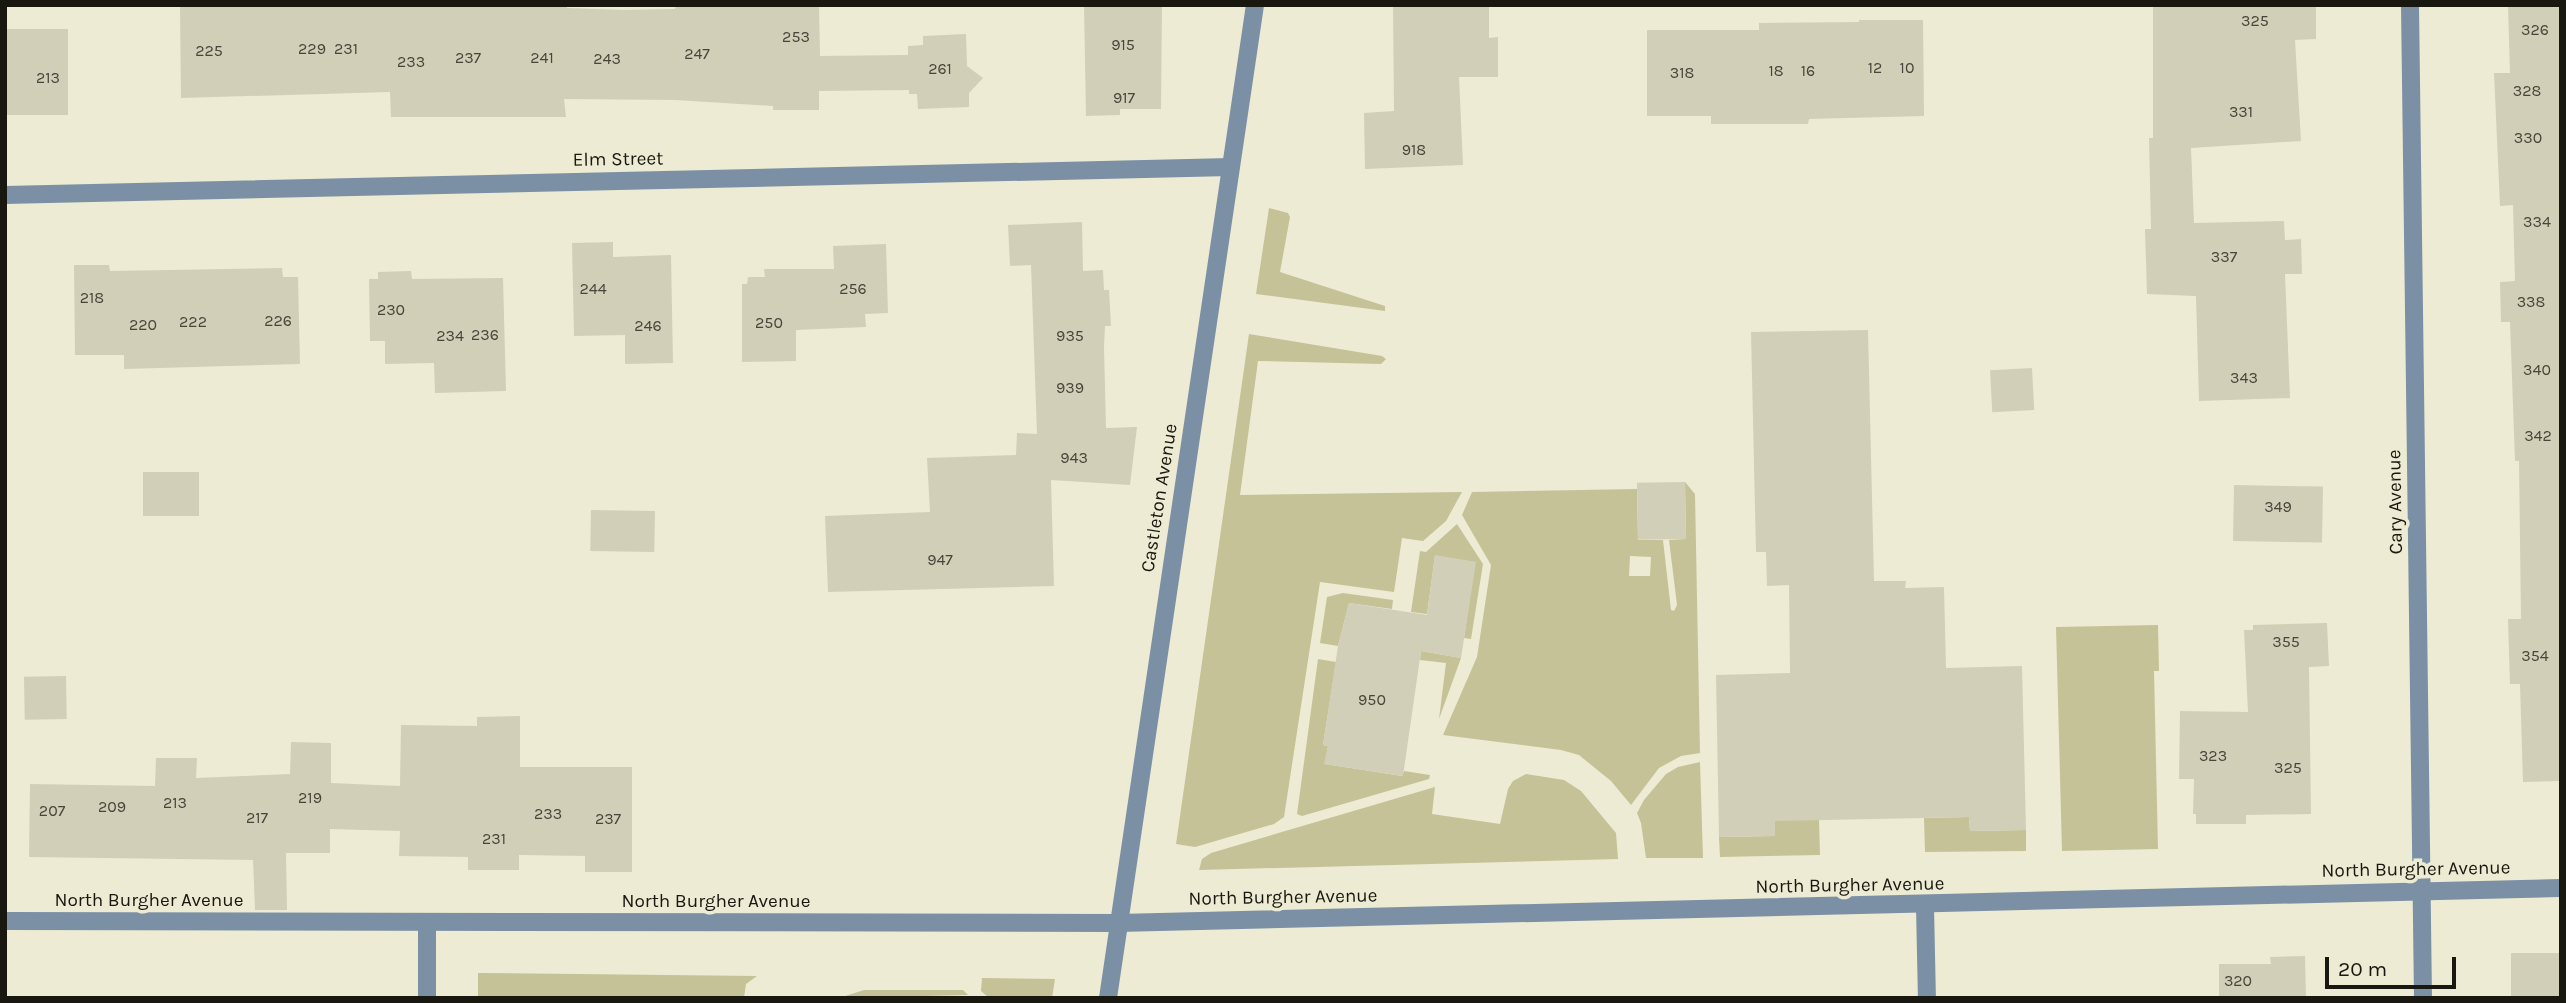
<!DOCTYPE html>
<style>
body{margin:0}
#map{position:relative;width:2566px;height:1003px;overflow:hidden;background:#edebd3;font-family:Karla,sans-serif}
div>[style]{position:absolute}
.green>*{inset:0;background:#c5c298}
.building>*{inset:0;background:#d1cfb8;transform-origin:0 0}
.minor>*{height:18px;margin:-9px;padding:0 9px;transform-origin:9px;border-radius:9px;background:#7c90a5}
span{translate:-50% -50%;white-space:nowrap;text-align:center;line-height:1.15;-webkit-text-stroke:7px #edebd3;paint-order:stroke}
.number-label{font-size:16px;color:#47463a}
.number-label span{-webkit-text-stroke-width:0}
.street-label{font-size:19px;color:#191810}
.frame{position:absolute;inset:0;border:7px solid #191810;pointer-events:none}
.scale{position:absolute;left:2325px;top:957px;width:131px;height:32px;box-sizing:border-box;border:4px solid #191810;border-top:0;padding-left:9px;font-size:21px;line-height:24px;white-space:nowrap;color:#191810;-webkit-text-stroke:5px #edebd3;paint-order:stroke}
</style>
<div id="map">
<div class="green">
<div style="clip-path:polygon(1269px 208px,1288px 213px,1290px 217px,1280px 272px,1385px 306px,1385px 311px,1256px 294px)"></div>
<div style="clip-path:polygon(1249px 334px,1382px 356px,1386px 359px,1381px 364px,1258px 361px,1240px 495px,1462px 492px,1446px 521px,1423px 541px,1402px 538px,1394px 592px,1320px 582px,1284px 817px,1274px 824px,1195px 847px,1176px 844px)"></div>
<div style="clip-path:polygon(evenodd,1685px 482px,1695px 494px,1700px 753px,1681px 756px,1659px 768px,1631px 805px,1611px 781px,1579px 755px,1561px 750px,1443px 735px,1477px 657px,1491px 565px,1462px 515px,1472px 492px,1637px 489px,1638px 540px,1663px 540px,1671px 610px,1674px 611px,1677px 605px,1669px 540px,1686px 539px,1685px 482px,1630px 556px,1651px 557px,1650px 576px,1629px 576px,1630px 556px)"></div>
<div style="clip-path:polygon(1457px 524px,1483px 564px,1471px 639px,1464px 638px,1475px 562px,1435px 556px,1427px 614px,1411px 612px,1420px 551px,1426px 552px)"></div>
<div style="clip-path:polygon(1343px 593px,1393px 600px,1392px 609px,1349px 603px,1338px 646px,1320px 643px,1327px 597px)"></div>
<div style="clip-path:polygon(2158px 625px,2159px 671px,2154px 671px,2158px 849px,2062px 851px,2056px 627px)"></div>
<div style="clip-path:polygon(1421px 651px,1461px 658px,1439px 719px,1446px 663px,1420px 660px)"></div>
<div style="clip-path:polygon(1318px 659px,1336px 662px,1323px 745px,1328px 746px,1325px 764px,1402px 776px,1404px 771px,1430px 775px,1429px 779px,1302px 816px,1297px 814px)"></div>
<div style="clip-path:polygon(1700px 762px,1703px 858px,1646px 858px,1641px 823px,1637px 813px,1644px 800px,1666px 774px,1678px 767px)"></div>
<div style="clip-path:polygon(1526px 774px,1564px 780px,1581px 791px,1616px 833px,1618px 859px,1199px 870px,1202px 859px,1211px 853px,1435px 787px,1432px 814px,1500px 824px,1508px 789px,1513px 781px)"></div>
<div style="clip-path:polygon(1969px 817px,1970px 831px,2026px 830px,2026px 851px,1925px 852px,1924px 818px)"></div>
<div style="clip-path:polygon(1775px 820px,1819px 820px,1820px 855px,1720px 857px,1719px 837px,1774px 836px)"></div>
<div style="clip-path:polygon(478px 973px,757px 976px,746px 984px,744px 998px,478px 998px)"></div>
<div style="clip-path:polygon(982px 978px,1055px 979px,1052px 998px,989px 998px,981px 991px)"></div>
<div style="clip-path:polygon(864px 990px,963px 990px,968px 995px,839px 998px)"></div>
</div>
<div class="building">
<div style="clip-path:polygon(180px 5px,567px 5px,567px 8px,624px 10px,675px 9px,676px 5px,819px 5px,820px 56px,908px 55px,908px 46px,923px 45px,923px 36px,966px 34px,967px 66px,983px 78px,969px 93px,969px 107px,918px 109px,917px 94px,909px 94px,909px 90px,819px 91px,819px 110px,773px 110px,773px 106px,675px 100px,564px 99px,566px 117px,391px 117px,390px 92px,181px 98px)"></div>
<div style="clip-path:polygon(1084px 5px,1162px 5px,1161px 109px,1120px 109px,1120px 115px,1086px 116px)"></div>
<div style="clip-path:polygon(1393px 5px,1489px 5px,1489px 38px,1498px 37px,1498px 77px,1459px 77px,1463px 165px,1365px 169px,1364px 113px,1394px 111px)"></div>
<div style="clip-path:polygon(2153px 5px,2316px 5px,2316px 39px,2295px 40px,2301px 141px,2191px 148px,2194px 223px,2284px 221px,2285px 240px,2301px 239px,2302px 274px,2285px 274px,2290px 398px,2199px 401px,2196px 296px,2147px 294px,2145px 229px,2151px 229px,2149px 138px,2153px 138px)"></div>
<div style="clip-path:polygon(2508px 5px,2561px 5px,2561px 781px,2523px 782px,2520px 684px,2510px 684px,2508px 619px,2521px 619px,2519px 461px,2515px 461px,2510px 322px,2501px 322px,2500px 282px,2515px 281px,2513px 205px,2500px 206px,2494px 73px,2510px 73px)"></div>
<div style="clip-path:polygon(1859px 20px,1923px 20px,1924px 116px,1809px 119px,1808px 124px,1711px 124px,1711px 116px,1647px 116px,1647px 30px,1759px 30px,1759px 23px,1859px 22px)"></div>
<div style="left:5px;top:29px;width:63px;height:86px"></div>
<div style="clip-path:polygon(1082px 222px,1083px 271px,1103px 270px,1104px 290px,1109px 290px,1111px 326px,1105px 326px,1104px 347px,1106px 428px,1137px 427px,1130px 485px,1051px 480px,1054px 586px,828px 592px,825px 516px,930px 512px,927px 458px,1016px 455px,1017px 433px,1037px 434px,1031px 265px,1010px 266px,1008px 225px)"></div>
<div style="clip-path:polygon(613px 242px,613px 257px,671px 255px,673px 363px,625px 364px,625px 335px,574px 336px,572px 243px)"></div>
<div style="clip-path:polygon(886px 244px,888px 313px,865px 314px,866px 327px,796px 330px,796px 361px,742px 362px,742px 284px,747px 284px,748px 277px,765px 277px,764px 269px,834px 269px,833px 246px)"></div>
<div style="clip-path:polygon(74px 265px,109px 265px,110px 271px,282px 268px,283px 277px,298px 277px,300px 364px,124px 369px,124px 355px,75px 355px)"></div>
<div style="clip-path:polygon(411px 271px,412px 279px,503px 278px,506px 391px,435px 393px,434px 363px,385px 364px,385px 341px,370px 341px,369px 279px,378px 279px,378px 272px)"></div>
<div style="clip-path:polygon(1868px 330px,1874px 581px,1906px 581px,1905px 588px,1944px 587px,1946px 668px,2022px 666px,2026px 830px,1970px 831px,1969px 817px,1775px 821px,1775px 836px,1719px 837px,1716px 675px,1790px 673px,1789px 585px,1767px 586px,1766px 552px,1756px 552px,1751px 332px)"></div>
<div style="left:2032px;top:368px;width:42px;height:42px;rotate:87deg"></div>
<div style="left:199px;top:472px;width:44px;height:56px;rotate:90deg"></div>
<div style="left:1685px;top:482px;width:57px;height:48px;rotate:89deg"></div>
<div style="left:2234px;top:485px;width:89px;height:56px;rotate:1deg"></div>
<div style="left:591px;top:510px;width:64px;height:41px;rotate:1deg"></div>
<div style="clip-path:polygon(1435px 555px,1476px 562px,1461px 658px,1421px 651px,1403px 776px,1324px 764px,1328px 746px,1323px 745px,1338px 646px,1349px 603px,1427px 615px)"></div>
<div style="clip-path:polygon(2327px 623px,2329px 666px,2309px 667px,2311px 814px,2246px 815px,2246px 824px,2196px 824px,2196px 814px,2193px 814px,2194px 779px,2179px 779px,2180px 711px,2248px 712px,2244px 630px,2253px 630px,2253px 625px)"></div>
<div style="left:66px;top:676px;width:43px;height:42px;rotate:89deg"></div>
<div style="clip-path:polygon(520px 716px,520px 767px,632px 767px,632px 872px,585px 872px,585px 856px,519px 855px,519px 870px,468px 870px,468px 857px,399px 856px,400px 831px,330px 829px,330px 853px,286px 853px,287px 910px,255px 910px,253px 860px,29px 857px,30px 784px,155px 786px,156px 758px,197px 758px,196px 778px,290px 774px,291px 742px,331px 743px,331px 783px,400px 786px,401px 725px,477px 726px,477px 717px)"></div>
<div style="left:2561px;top:953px;width:45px;height:50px;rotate:90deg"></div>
<div style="clip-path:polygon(2305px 956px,2306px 998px,2219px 998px,2219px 964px,2271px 964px,2270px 957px)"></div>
</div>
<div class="minor">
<div style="left:2410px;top:5px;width:993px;rotate:89.25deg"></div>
<div style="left:5px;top:195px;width:1226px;rotate:-1.31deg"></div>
<div style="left:1925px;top:906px;width:92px;rotate:88.8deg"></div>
<div style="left:5px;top:921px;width:1113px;rotate:0.1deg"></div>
<div style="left:1118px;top:923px;width:1443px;rotate:-1.39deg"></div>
<div style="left:427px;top:923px;width:75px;rotate:90deg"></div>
<div style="left:1108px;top:998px;width:1004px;rotate:-81.58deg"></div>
</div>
<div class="number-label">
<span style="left:2255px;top:21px">325</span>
<span style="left:2535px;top:30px">326</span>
<span style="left:796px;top:37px">253</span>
<span style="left:1123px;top:45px">915</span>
<span style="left:312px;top:49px">229</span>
<span style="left:346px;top:49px">231</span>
<span style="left:209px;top:51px">225</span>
<span style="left:697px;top:54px">247</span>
<span style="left:468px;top:58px">237</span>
<span style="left:542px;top:58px">241</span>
<span style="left:607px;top:59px">243</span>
<span style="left:411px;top:62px">233</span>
<span style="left:1875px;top:68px">12</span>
<span style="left:1907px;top:68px">10</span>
<span style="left:940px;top:69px">261</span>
<span style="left:1776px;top:71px">18</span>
<span style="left:1808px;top:71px">16</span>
<span style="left:1682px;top:73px">318</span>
<span style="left:48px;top:78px">213</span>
<span style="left:2527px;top:91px">328</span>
<span style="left:1124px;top:98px">917</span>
<span style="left:2241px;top:112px">331</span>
<span style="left:2528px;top:138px">330</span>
<span style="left:1414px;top:150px">918</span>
<span style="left:2537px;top:222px">334</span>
<span style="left:2224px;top:257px">337</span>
<span style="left:593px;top:289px">244</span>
<span style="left:853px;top:289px">256</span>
<span style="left:92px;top:298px">218</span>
<span style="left:2531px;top:302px">338</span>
<span style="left:391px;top:310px">230</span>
<span style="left:278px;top:321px">226</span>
<span style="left:193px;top:322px">222</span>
<span style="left:769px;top:323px">250</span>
<span style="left:143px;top:325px">220</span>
<span style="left:648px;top:326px">246</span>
<span style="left:485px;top:335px">236</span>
<span style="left:450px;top:336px">234</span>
<span style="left:1070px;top:336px">935</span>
<span style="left:2537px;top:370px">340</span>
<span style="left:2244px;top:378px">343</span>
<span style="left:1070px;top:388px">939</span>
<span style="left:2538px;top:436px">342</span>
<span style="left:1074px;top:458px">943</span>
<span style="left:2278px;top:507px">349</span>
<span style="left:940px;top:560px">947</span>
<span style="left:2286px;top:642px">355</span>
<span style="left:2535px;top:656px">354</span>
<span style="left:1372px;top:700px">950</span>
<span style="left:2213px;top:756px">323</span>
<span style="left:2288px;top:768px">325</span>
<span style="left:310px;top:798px">219</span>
<span style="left:175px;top:803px">213</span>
<span style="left:112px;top:807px">209</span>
<span style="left:52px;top:811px">207</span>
<span style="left:548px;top:814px">233</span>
<span style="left:257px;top:818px">217</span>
<span style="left:608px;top:819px">237</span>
<span style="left:494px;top:839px">231</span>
<span style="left:2238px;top:981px">320</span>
</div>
<div class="street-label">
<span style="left:618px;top:160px;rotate:-1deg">Elm Street</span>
<span style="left:1160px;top:498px;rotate:-81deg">Castleton Avenue</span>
<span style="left:2396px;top:502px;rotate:-91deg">Cary Avenue</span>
<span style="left:2416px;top:870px;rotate:-1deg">North Burgher Avenue</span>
<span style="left:1850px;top:886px;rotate:-1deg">North Burgher Avenue</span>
<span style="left:1283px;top:898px;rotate:-1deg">North Burgher Avenue</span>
<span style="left:149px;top:901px">North Burgher Avenue</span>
<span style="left:716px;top:902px">North Burgher Avenue</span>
</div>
<div class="frame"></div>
<div class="scale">20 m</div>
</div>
